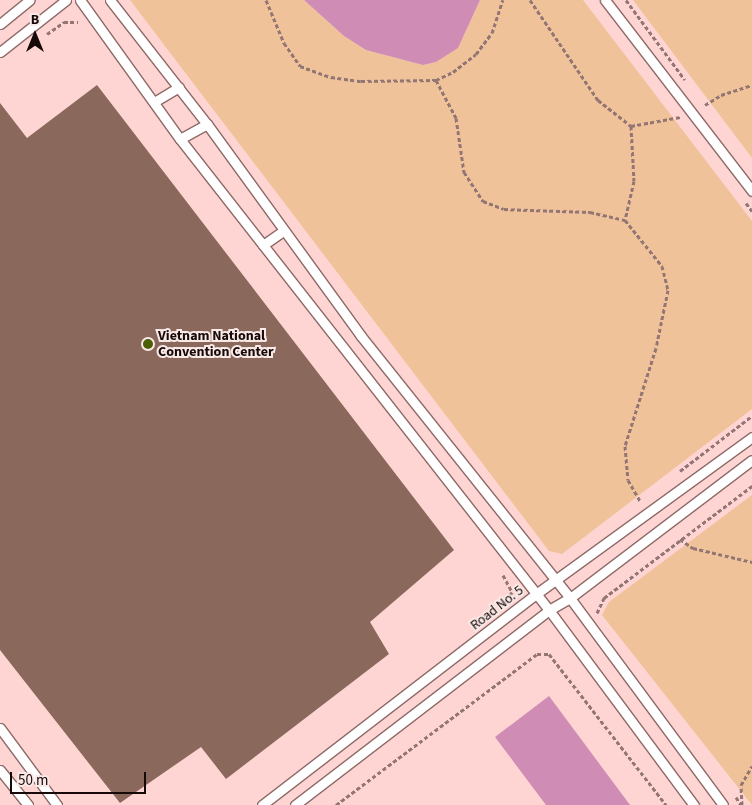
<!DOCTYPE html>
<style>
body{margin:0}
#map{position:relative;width:752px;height:805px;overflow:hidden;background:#fed5d2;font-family:"Source Sans 3",sans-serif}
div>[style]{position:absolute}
.green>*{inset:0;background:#efc29a}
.water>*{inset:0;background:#cf8cb5}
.building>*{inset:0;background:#8a695c}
.path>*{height:3px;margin-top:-1.5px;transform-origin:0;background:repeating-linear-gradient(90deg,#937674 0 4px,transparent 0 6.5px)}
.roads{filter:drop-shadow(1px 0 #8e6a68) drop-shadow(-1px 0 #8e6a68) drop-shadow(0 1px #8e6a68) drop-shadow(0 -1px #8e6a68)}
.service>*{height:9px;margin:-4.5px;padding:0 4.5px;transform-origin:4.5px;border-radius:4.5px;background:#fff}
.dots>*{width:14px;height:14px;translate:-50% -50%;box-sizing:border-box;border:2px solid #f9e9e7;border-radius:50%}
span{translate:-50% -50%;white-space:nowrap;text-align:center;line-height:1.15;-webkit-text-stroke:4px #f9e9e7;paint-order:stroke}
.poi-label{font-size:14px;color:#160908;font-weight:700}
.left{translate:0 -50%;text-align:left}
.street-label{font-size:14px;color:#160908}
.north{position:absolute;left:10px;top:10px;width:50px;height:50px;-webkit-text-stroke:4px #f9e9e7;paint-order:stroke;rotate:0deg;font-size:14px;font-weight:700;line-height:20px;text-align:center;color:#160908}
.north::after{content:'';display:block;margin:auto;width:18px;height:22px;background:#160908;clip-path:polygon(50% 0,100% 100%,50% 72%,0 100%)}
.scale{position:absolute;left:10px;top:772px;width:136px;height:22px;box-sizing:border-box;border:2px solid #160908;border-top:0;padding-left:6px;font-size:15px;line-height:18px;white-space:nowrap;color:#160908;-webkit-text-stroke:4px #f9e9e7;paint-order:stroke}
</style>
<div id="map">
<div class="green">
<div style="clip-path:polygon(130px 0,304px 0,344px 36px,366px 50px,423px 65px,436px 62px,458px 48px,480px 0,583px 0,752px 221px,752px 409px,562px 554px,549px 551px)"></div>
<div style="clip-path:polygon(633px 0,752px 0,752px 158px)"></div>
<div style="clip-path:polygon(752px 495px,752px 805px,602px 615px,609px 602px)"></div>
</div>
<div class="water">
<div style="clip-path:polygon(304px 0,480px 0,458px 48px,436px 62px,423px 65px,366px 50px,344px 36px)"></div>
<div style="clip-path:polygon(549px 696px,630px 805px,546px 805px,495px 737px)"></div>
</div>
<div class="building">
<div style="clip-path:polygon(97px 85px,454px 550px,370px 622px,389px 654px,226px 779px,201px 747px,120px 803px,0 650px,0 103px,27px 138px)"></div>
</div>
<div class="path">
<div style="left:266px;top:0;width:47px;rotate:67.3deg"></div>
<div style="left:284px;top:43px;width:28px;rotate:55deg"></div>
<div style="left:300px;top:66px;width:33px;rotate:20deg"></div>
<div style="left:331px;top:77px;width:30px;rotate:8deg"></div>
<div style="left:361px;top:81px;width:75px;rotate:-0.8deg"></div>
<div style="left:436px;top:80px;width:19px;rotate:-25deg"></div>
<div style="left:453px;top:72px;width:29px;rotate:-38deg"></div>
<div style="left:476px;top:54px;width:26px;rotate:-53deg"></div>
<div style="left:492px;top:33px;width:35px;rotate:-72deg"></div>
<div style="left:530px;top:0;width:121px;rotate:55.8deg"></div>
<div style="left:598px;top:100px;width:42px;rotate:38.2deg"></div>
<div style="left:631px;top:126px;width:55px;rotate:86.9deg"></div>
<div style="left:634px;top:181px;width:40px;rotate:103deg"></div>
<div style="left:625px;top:220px;width:59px;rotate:51.2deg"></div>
<div style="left:662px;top:266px;width:25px;rotate:76deg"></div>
<div style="left:668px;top:290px;width:59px;rotate:101.7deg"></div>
<div style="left:656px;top:348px;width:103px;rotate:107.6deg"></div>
<div style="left:625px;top:446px;width:34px;rotate:85deg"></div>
<div style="left:628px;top:480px;width:24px;rotate:60deg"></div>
<div style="left:626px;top:0;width:99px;rotate:53.6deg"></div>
<div style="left:47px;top:34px;width:21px;rotate:-35deg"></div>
<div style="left:64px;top:22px;width:14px"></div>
<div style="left:436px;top:80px;width:43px;rotate:62.2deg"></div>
<div style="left:456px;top:118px;width:55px;rotate:81.6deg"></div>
<div style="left:464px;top:172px;width:35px;rotate:57deg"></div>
<div style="left:483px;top:201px;width:22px;rotate:21deg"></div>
<div style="left:504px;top:209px;width:86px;rotate:2deg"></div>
<div style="left:590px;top:212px;width:36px;rotate:13deg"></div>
<div style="left:705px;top:105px;width:19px;rotate:-32deg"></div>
<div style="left:721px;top:95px;width:33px;rotate:-18deg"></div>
<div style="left:631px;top:126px;width:50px;rotate:-10.4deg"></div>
<div style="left:746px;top:203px;width:10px;rotate:53deg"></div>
<div style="left:680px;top:471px;width:91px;rotate:-37.4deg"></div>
<div style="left:680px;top:539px;width:16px;rotate:35deg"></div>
<div style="left:693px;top:548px;width:61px;rotate:13.3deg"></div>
<div style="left:503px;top:575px;width:19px;rotate:62deg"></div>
<div style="left:512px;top:592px;width:7px;rotate:124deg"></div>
<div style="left:597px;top:613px;width:17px;rotate:-65deg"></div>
<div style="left:604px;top:598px;width:186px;rotate:-37.1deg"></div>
<div style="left:736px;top:797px;width:9px;rotate:58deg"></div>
<div style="left:336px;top:805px;width:251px;rotate:-36.9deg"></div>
<div style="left:537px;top:654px;width:12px"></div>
<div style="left:549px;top:654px;width:191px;rotate:52.2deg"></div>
<div style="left:742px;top:805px;width:20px;rotate:-93deg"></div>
<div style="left:741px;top:785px;width:22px;rotate:-60deg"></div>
</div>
<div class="roads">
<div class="service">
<div style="left:80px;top:0;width:171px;rotate:54.3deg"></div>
<div style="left:180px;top:139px;width:598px;rotate:51.92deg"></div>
<div style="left:549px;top:610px;width:243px;rotate:53.4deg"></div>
<div style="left:110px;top:0;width:157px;rotate:52deg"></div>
<div style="left:207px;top:124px;width:262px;rotate:54deg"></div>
<div style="left:361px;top:336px;width:335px;rotate:51.4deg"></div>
<div style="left:570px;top:598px;width:257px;rotate:53.5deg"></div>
<div style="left:605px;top:0;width:241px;rotate:52.4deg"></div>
<div style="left:0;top:24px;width:38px;rotate:-39deg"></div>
<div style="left:0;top:52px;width:84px;rotate:-38.2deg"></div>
<div style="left:154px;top:102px;width:29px;rotate:-31deg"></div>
<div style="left:180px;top:139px;width:31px;rotate:-29deg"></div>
<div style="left:263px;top:245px;width:24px;rotate:-35deg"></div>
<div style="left:0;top:728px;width:96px;rotate:53.5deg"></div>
<div style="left:0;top:770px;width:45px;rotate:51.3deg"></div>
<div style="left:262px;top:805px;width:346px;rotate:-37.6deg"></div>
<div style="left:536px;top:594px;width:267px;rotate:-36deg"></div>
<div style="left:295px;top:805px;width:320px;rotate:-37.5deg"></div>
<div style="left:549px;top:610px;width:24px;rotate:-30deg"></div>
<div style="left:570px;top:598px;width:228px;rotate:-37.2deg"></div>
</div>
</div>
<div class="dots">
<div style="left:148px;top:344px;background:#4c5f05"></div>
</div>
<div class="poi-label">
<span class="left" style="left:158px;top:344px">Vietnam National<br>Convention Center</span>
</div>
<div class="street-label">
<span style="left:497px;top:608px;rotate:-38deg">Road No. 5</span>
</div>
<div class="north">B</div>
<div class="scale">50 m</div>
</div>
